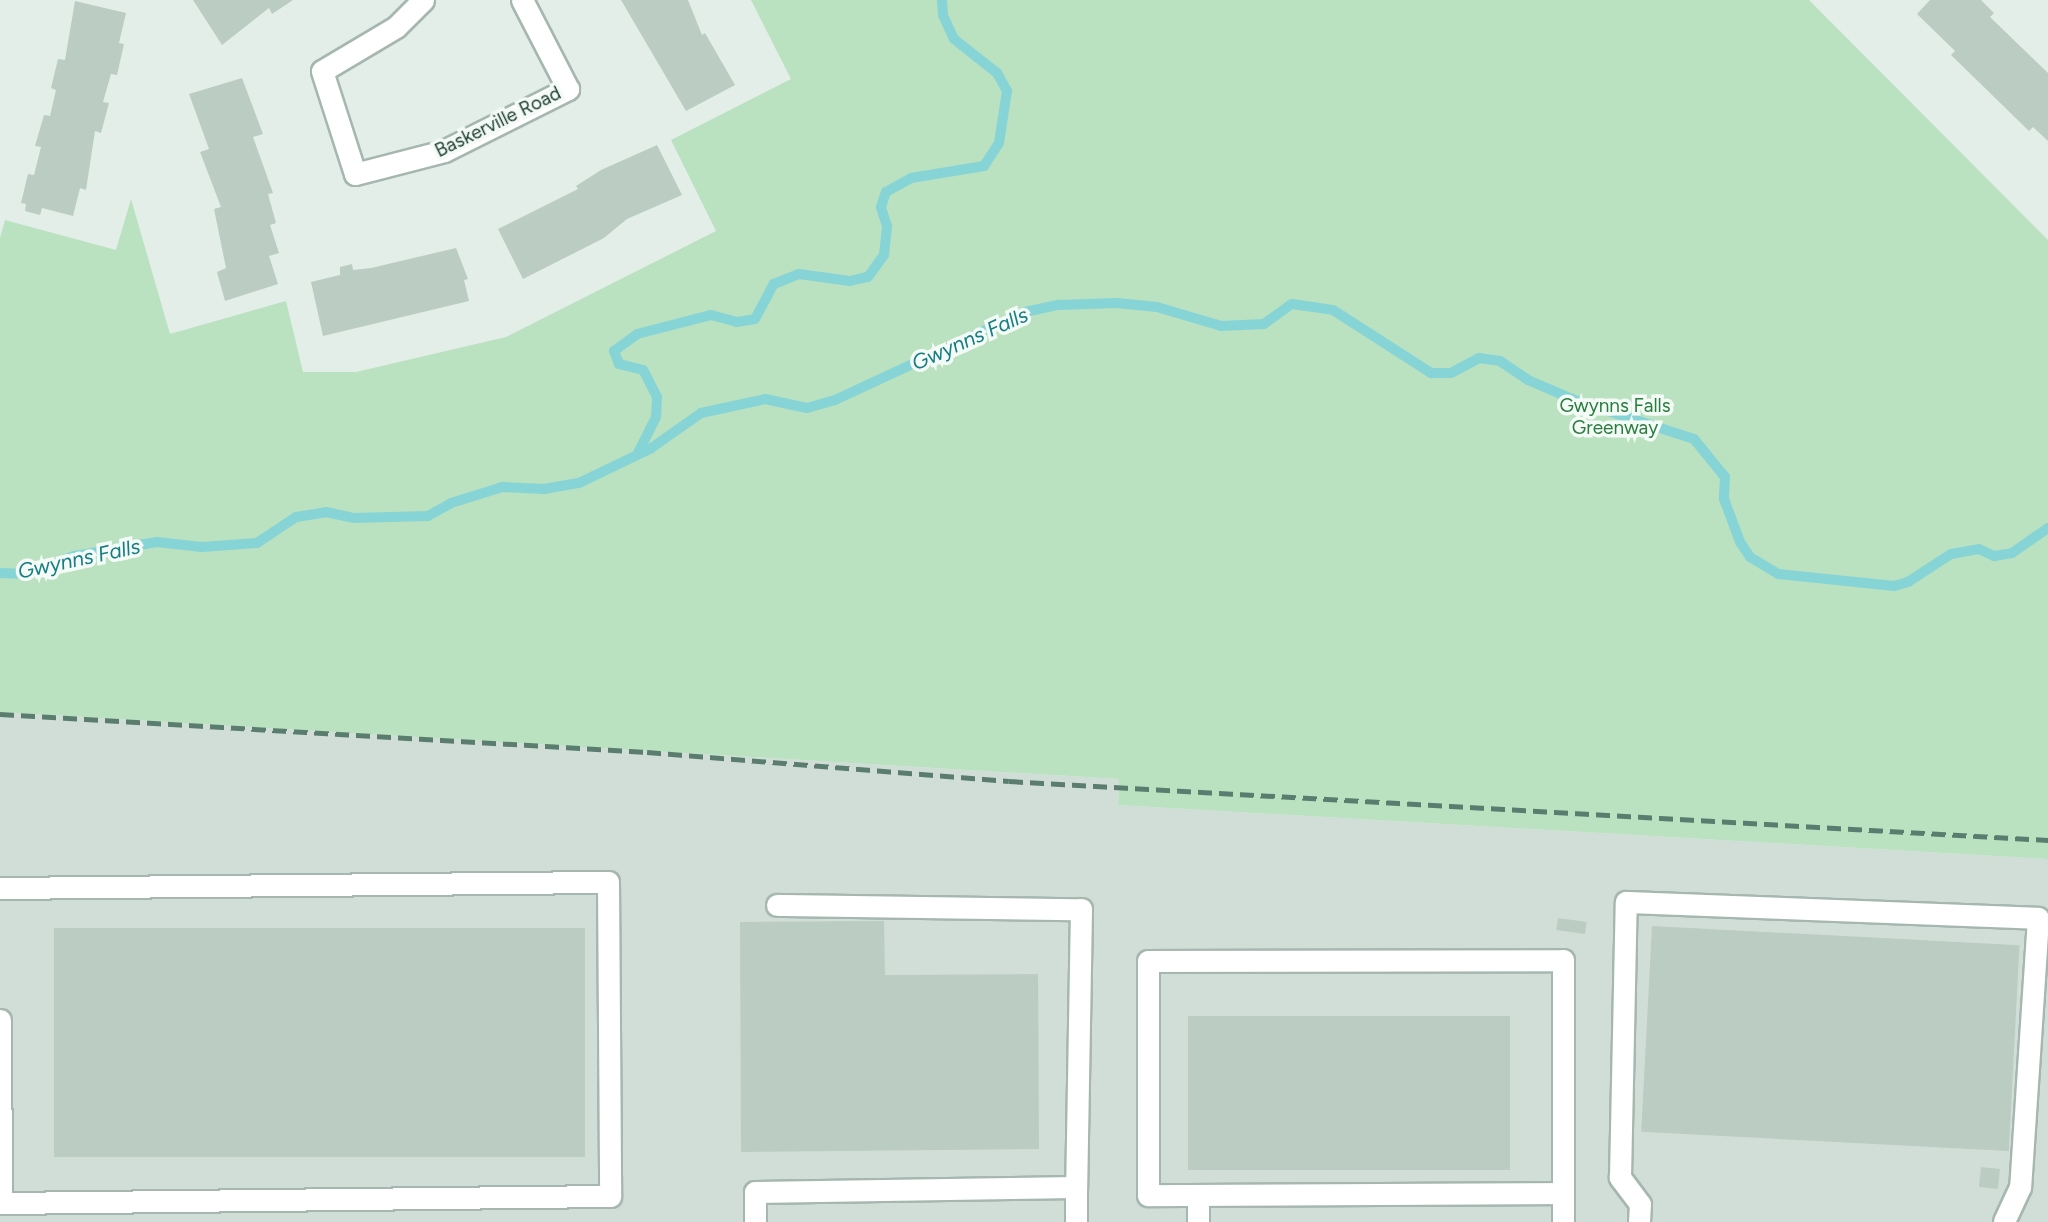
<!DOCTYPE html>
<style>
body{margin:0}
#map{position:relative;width:2048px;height:1222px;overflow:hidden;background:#e3eee8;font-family:Figtree,sans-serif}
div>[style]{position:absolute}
.built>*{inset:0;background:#d1ded7}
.green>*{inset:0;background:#bae1c0}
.stream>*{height:10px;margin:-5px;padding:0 5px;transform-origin:5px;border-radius:5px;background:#87d4d7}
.building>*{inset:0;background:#bbccc3;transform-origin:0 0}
.roads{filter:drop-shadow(2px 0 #a5b7af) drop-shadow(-2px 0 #a5b7af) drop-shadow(0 2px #a5b7af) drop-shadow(0 -2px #a5b7af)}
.minor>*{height:21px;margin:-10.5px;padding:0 10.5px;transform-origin:10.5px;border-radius:10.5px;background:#fff}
.rail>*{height:5px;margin-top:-2.5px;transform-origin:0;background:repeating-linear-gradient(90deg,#5b7d70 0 14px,transparent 0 21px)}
span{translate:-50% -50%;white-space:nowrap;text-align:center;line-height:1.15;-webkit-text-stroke:7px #f4faf6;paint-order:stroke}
.street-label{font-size:19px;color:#214135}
.park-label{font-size:19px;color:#277c3e}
.water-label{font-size:21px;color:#157d83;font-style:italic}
</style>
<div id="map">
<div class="built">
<div style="clip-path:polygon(0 712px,1119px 779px,1118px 805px,2048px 859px,2048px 1222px,0 1222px)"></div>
</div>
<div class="green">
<div style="clip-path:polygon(751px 0,1809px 0,2048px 240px,2048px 859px,1118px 805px,1119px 779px,0 712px,0 238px,5px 220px,116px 250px,131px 199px,170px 334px,286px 301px,303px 372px,356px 372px,506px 337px,716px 231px,671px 140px,791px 79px)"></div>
</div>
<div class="stream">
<div style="left:637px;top:455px;width:42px;rotate:-63.4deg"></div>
<div style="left:656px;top:417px;width:20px;rotate:-87deg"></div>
<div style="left:657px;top:397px;width:30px;rotate:-117deg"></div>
<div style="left:643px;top:370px;width:25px;rotate:-166deg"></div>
<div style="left:619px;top:364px;width:14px;rotate:-111deg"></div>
<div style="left:614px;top:351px;width:29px;rotate:-36deg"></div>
<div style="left:637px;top:334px;width:76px;rotate:-14.4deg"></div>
<div style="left:711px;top:315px;width:27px;rotate:15deg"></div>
<div style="left:737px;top:322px;width:18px;rotate:-9deg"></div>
<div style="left:755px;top:319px;width:40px;rotate:-62deg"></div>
<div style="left:774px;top:284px;width:27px;rotate:-22deg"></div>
<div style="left:799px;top:274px;width:51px;rotate:7.8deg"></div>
<div style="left:850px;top:281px;width:18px;rotate:-13deg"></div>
<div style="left:868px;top:277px;width:27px;rotate:-54deg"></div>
<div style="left:884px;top:255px;width:29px;rotate:-84deg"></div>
<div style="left:887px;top:226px;width:20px;rotate:-108deg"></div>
<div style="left:881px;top:207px;width:16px;rotate:-72deg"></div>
<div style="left:886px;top:192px;width:29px;rotate:-29deg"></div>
<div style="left:911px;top:178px;width:74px;rotate:-9.3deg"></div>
<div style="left:984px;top:166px;width:27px;rotate:-57deg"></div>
<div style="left:999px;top:143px;width:53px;rotate:-81.3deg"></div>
<div style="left:1007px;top:91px;width:21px;rotate:-119deg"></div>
<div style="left:997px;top:73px;width:55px;rotate:-141.7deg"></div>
<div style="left:954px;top:39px;width:26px;rotate:-115deg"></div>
<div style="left:943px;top:15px;width:15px;rotate:-94deg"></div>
<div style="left:0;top:573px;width:26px;rotate:2deg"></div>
<div style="left:26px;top:574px;width:51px;rotate:-20.6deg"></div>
<div style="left:74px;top:556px;width:84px;rotate:-9.6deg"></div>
<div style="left:157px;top:542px;width:45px;rotate:6.3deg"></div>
<div style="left:202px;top:547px;width:55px;rotate:-4.2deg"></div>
<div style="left:257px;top:543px;width:47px;rotate:-33.7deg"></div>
<div style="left:296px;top:517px;width:30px;rotate:-9deg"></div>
<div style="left:326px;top:512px;width:29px;rotate:12deg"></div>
<div style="left:354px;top:518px;width:74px;rotate:-1.5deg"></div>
<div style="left:428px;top:516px;width:26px;rotate:-29deg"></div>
<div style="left:451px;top:503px;width:53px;rotate:-17.4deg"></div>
<div style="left:502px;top:487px;width:42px;rotate:2.7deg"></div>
<div style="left:544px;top:489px;width:36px;rotate:-10deg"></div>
<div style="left:579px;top:483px;width:79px;rotate:-25.6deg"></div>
<div style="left:650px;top:449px;width:62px;rotate:-35.2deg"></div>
<div style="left:701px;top:413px;width:66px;rotate:-12.3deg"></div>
<div style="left:765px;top:399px;width:43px;rotate:12.1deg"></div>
<div style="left:807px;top:408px;width:29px;rotate:-16deg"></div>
<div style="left:835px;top:400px;width:209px;rotate:-24.9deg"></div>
<div style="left:1025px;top:312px;width:35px;rotate:-12deg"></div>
<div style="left:1059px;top:305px;width:58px;rotate:-2deg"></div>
<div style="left:1117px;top:303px;width:40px;rotate:5.7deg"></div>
<div style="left:1157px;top:307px;width:67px;rotate:16.5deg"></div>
<div style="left:1221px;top:326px;width:43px;rotate:-2.7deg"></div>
<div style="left:1264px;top:324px;width:34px;rotate:-36deg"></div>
<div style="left:1292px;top:304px;width:41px;rotate:8.3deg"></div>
<div style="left:1333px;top:310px;width:117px;rotate:32.7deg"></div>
<div style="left:1431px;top:373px;width:20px"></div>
<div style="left:1451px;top:373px;width:32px;rotate:-28deg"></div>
<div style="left:1479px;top:358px;width:21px;rotate:8deg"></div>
<div style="left:1500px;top:361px;width:34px;rotate:34deg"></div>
<div style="left:1528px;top:380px;width:53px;rotate:23.2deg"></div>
<div style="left:1577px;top:401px;width:123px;rotate:18deg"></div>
<div style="left:1694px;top:439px;width:49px;rotate:50.8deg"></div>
<div style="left:1725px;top:477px;width:22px;rotate:93deg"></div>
<div style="left:1724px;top:499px;width:46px;rotate:69.6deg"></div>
<div style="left:1740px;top:542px;width:18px;rotate:56deg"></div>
<div style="left:1750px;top:557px;width:33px;rotate:31deg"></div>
<div style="left:1778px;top:574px;width:117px;rotate:5.9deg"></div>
<div style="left:1894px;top:586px;width:15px;rotate:-16deg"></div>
<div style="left:1908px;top:582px;width:51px;rotate:-33.1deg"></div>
<div style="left:1951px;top:554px;width:28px;rotate:-10deg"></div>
<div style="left:1979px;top:549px;width:17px;rotate:25deg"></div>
<div style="left:1994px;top:556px;width:18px;rotate:-9deg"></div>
<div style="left:2012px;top:553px;width:44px;rotate:-34.8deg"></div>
</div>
<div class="building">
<div style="clip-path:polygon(193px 0,293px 0,272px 14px,269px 8px,222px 45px)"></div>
<div style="clip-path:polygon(621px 0,688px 0,702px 35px,705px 33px,735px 85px,686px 111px)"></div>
<div style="clip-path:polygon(1930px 0,1981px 0,1994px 13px,1990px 17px,2048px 73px,2048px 141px,2033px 127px,2029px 131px,1951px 55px,1955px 51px,1917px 14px)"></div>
<div style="clip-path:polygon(75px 1px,126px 13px,119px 43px,124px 44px,117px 75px,111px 74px,103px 102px,109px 103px,101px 133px,95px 131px,86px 190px,80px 188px,73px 216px,42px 208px,40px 215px,25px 211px,26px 204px,21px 203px,28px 174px,34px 175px,41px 147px,35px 146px,44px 115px,50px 116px,56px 90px,51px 88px,58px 59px,65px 60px)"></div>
<div style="clip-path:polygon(242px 78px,263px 134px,253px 137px,273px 193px,268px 194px,276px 223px,270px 225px,279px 253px,269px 256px,278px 284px,225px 301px,217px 272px,226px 268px,214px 209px,221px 207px,200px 152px,209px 149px,189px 94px)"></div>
<div style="clip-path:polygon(657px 145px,682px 195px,627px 219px,604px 238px,523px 279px,498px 229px,578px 189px,576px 186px,601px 170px)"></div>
<div style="clip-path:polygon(456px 248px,468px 279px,464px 280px,469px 301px,323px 336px,311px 282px,340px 275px,340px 267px,352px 264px,353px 270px,371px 268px)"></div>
<div style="left:1558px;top:918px;width:29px;height:12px;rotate:8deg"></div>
<div style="clip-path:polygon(884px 921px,885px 975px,1038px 974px,1039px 1149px,741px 1152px,740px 922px)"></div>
<div style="left:1652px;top:926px;width:368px;height:206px;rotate:3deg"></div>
<div style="left:585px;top:928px;width:229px;height:531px;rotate:90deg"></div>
<div style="left:1510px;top:1016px;width:154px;height:322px;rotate:90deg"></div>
<div style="left:1981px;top:1167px;width:19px;height:20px;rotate:6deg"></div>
</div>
<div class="roads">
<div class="minor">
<div style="left:423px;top:0;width:38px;rotate:135deg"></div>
<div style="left:396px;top:27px;width:86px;rotate:149.3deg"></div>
<div style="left:322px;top:71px;width:108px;rotate:72.2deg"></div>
<div style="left:355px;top:174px;width:92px;rotate:-14.5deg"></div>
<div style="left:444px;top:151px;width:139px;rotate:-26.6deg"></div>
<div style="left:568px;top:89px;width:100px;rotate:-117.3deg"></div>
<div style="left:0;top:888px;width:608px;rotate:-0.57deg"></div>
<div style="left:608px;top:882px;width:314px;rotate:89.6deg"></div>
<div style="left:610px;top:1196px;width:609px;rotate:179.34deg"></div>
<div style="left:1px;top:1203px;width:183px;rotate:-90.3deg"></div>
<div style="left:777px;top:905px;width:304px;rotate:0.8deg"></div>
<div style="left:1081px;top:909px;width:278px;rotate:91deg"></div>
<div style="left:1563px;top:1193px;width:415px;rotate:179.7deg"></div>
<div style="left:1148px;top:1195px;width:234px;rotate:-90deg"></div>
<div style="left:1148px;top:961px;width:415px;rotate:-0.1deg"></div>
<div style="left:1563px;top:960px;width:262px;rotate:90deg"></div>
<div style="left:755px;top:1222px;width:30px;rotate:-90deg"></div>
<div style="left:755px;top:1192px;width:321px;rotate:-0.9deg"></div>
<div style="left:1076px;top:1187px;width:35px;rotate:90deg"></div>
<div style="left:1198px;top:1222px;width:27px;rotate:-90deg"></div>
<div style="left:1639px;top:1222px;width:18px;rotate:-87deg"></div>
<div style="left:1640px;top:1204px;width:34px;rotate:-127deg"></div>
<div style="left:1620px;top:1177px;width:275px;rotate:-88.8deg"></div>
<div style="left:1626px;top:902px;width:412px;rotate:2.2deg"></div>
<div style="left:2038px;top:918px;width:270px;rotate:93.8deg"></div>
<div style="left:2020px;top:1187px;width:38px;rotate:115deg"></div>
</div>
</div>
<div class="rail">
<div style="left:0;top:714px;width:648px;rotate:3.36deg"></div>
<div style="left:647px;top:752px;width:363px;rotate:4.6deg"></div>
<div style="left:1009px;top:781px;width:1041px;rotate:3.25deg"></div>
</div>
<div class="street-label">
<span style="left:498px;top:122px;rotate:-26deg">Baskerville Road</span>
</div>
<div class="park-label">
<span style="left:1615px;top:417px">Gwynns Falls<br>Greenway</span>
</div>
<div class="water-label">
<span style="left:970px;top:339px;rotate:-24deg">Gwynns Falls</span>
<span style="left:79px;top:559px;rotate:-12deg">Gwynns Falls</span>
</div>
</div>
